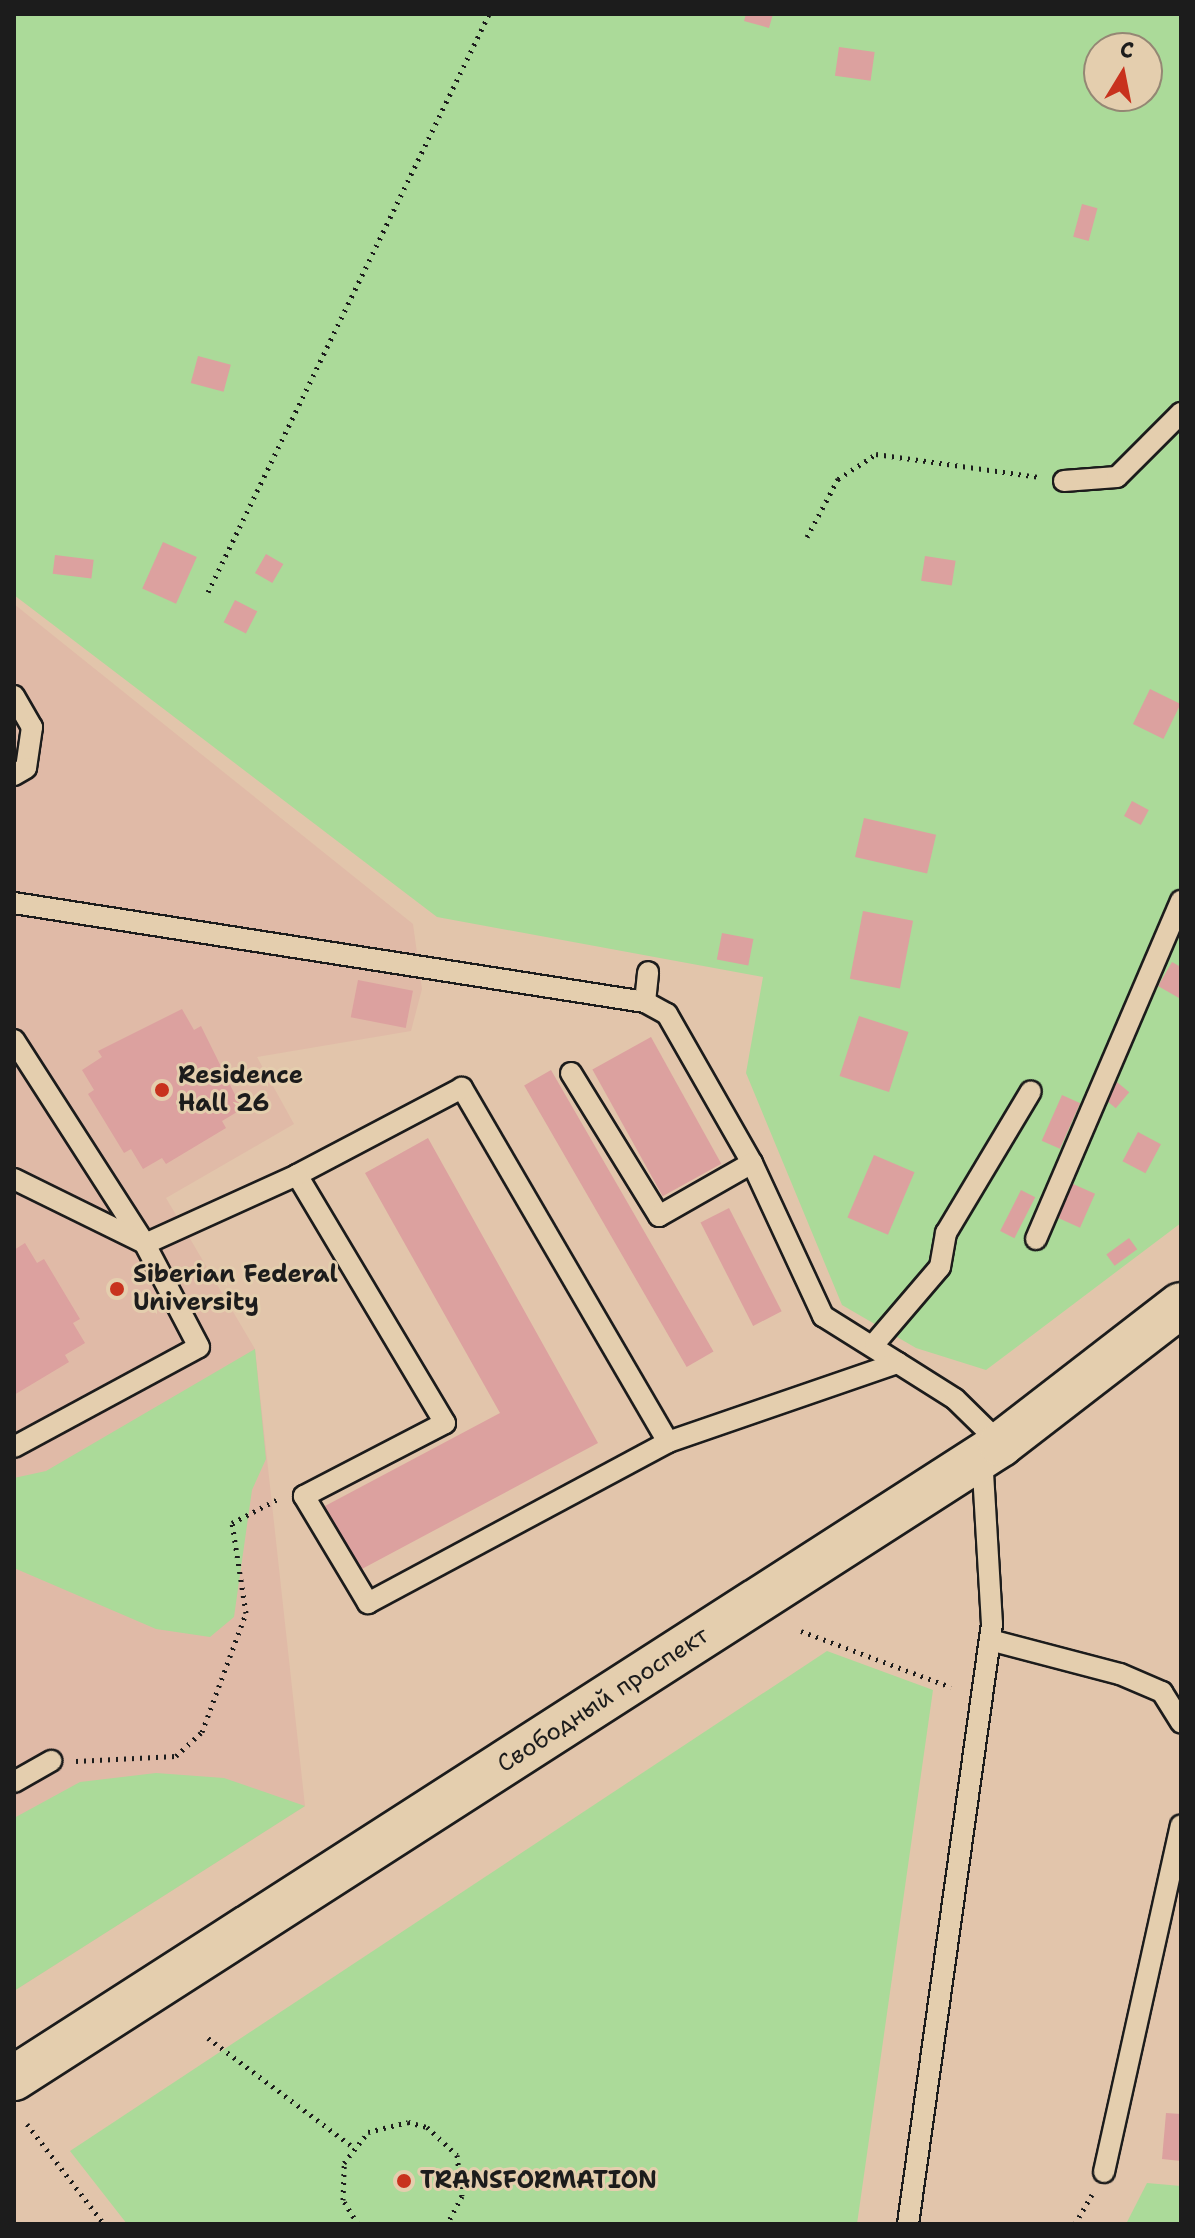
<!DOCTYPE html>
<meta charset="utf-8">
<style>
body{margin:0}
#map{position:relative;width:1195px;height:2238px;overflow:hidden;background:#e2c5ab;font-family:"Shantell Sans",sans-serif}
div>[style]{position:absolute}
.built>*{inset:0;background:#e0baa7}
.green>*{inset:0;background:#abda99}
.building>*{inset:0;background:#dca19f;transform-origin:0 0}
.path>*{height:5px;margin-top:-2.5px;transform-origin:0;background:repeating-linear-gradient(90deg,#1c1c1c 0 2px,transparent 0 8px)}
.roads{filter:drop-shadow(2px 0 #1c1c1c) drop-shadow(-2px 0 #1c1c1c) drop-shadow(0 2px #1c1c1c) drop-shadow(0 -2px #1c1c1c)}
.lane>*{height:20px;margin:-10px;padding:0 10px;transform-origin:10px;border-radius:10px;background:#e4ceae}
.secondary>*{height:44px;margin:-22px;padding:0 22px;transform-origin:22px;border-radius:22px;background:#e4ceae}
.dots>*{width:22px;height:22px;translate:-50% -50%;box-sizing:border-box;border:4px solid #e4ceae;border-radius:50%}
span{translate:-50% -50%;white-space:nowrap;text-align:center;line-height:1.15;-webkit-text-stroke:6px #e4ceae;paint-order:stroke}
.poi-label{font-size:24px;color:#1c1c1c;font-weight:700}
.left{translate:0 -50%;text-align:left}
.street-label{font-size:24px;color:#1c1c1c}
.frame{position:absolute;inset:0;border:16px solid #1c1c1c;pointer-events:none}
.north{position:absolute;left:1083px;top:32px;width:80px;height:80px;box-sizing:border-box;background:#e4ceae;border:2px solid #948774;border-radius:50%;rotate:10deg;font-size:22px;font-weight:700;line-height:32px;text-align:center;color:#1c1c1c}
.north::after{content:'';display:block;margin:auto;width:28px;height:36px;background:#c8321e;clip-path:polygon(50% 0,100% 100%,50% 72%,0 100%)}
</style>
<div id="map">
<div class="built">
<div style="clip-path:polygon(14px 604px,413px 924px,422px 989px,411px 1031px,257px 1057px,294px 1124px,166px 1198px,255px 1349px,305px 1806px,14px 1991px)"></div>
</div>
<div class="green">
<div style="clip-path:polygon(evenodd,14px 14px,1181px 14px,1181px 1223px,986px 1370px,916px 1348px,842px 1305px,746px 1073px,763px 977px,437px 917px,14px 595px,14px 14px,1099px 48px,1147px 48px,1147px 96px,1099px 96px,1099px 48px)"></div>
<div style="clip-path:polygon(255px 1349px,266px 1459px,252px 1490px,234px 1617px,210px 1637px,156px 1629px,14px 1568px,14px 1478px,46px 1471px)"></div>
<div style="clip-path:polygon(827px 1651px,933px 1690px,857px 2224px,127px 2224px,70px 2151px)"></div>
<div style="clip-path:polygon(156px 1773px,224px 1778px,305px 1806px,14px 1991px,14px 1818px,80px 1782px)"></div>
<div style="clip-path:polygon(1147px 2183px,1181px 2186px,1181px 2224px,1126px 2224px)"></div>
</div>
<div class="building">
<div style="clip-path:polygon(746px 14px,773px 14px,769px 28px,744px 21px)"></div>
<div style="left:839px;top:47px;width:36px;height:29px;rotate:8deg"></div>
<div style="left:1082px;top:204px;width:16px;height:34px;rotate:15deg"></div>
<div style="left:198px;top:356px;width:34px;height:28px;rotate:15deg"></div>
<div style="left:163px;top:542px;width:37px;height:51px;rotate:24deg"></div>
<div style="left:266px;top:554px;width:20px;height:22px;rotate:30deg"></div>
<div style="left:55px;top:555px;width:39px;height:19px;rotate:7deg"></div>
<div style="left:925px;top:556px;width:31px;height:25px;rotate:9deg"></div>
<div style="left:235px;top:600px;width:25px;height:25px;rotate:27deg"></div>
<div style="left:1150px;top:689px;width:34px;height:39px;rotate:26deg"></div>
<div style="left:1132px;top:801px;width:19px;height:17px;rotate:28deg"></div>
<div style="left:864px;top:818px;width:74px;height:40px;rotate:13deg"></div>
<div style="left:863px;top:911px;width:51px;height:69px;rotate:11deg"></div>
<div style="left:722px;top:933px;width:32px;height:27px;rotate:11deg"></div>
<div style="clip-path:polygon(1172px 962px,1181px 967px,1179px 998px,1158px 986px)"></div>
<div style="left:358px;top:980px;width:56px;height:38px;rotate:11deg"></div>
<div style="clip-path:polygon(182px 1009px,194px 1030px,201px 1026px,242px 1109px,222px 1121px,226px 1128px,166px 1164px,162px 1158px,143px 1169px,131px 1149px,124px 1153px,88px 1094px,94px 1090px,82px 1070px,102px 1057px,98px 1051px)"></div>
<div style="left:859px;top:1016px;width:52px;height:63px;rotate:18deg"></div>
<div style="left:651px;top:1037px;width:145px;height:67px;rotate:61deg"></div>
<div style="left:551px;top:1070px;width:325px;height:31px;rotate:60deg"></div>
<div style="left:1117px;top:1082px;width:16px;height:21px;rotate:40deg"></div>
<div style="left:1062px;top:1095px;width:20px;height:50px;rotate:24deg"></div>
<div style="left:1138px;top:1132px;width:26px;height:33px;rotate:28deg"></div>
<div style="clip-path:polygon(428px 1138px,598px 1443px,360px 1570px,325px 1506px,500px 1413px,365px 1173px)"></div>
<div style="left:874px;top:1155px;width:44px;height:68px;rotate:23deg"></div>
<div style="left:1064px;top:1180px;width:34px;height:37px;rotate:24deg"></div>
<div style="left:1021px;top:1190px;width:16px;height:46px;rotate:27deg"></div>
<div style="left:729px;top:1208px;width:116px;height:32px;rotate:63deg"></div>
<div style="left:1129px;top:1238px;width:14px;height:28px;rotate:54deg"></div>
<div style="clip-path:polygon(25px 1243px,37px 1263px,44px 1259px,80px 1319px,73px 1323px,85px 1343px,65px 1355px,69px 1362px,14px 1395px,14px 1250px)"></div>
<div style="clip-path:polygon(1166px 2113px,1181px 2114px,1181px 2161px,1162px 2159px)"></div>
</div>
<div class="path">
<div style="left:807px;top:537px;width:66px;rotate:-61.9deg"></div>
<div style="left:838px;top:479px;width:45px;rotate:-33.3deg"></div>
<div style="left:876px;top:454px;width:166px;rotate:8deg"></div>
<div style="left:208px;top:592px;width:643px;rotate:-64.07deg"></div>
<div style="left:801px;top:1631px;width:160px;rotate:20.5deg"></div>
<div style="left:76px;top:1761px;width:100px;rotate:-2.9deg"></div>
<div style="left:176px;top:1756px;width:35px;rotate:-43deg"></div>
<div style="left:202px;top:1732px;width:127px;rotate:-69.7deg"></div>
<div style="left:246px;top:1613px;width:91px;rotate:-98.8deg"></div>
<div style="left:232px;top:1523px;width:54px;rotate:-27.5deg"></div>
<div style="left:208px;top:2038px;width:181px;rotate:36.9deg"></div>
<div style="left:27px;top:2124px;width:126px;rotate:52.4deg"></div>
<div style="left:358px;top:2224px;width:28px;rotate:-122deg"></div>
<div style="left:343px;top:2200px;width:37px;rotate:-88deg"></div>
<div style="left:344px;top:2163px;width:39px;rotate:-52deg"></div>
<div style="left:368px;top:2132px;width:41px;rotate:-14deg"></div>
<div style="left:408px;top:2122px;width:20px;rotate:15deg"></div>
<div style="left:427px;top:2127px;width:41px;rotate:43deg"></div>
<div style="left:457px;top:2155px;width:41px;rotate:83deg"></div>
<div style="left:462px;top:2196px;width:32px;rotate:118deg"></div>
<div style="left:1075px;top:2224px;width:34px;rotate:-60deg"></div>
</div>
<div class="roads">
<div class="lane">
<div style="left:1064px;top:481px;width:53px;rotate:-4.3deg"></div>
<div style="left:1117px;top:477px;width:91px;rotate:-45deg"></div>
<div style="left:14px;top:696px;width:36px;rotate:60deg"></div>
<div style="left:32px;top:727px;width:41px;rotate:98.3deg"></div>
<div style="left:26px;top:768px;width:14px;rotate:150deg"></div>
<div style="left:14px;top:903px;width:639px;rotate:8.92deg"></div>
<div style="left:645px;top:1002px;width:25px;rotate:29deg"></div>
<div style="left:667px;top:1014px;width:172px;rotate:60.3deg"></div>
<div style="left:752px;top:1163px;width:169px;rotate:65.1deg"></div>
<div style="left:823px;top:1316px;width:89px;rotate:32.1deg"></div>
<div style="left:645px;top:1002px;width:30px;rotate:-84deg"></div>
<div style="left:14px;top:1040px;width:242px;rotate:57.3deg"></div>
<div style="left:571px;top:1073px;width:168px;rotate:58.4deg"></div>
<div style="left:659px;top:1216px;width:107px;rotate:-29.7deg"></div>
<div style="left:14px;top:1179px;width:143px;rotate:26.2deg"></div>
<div style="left:1036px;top:1239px;width:368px;rotate:-66.8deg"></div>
<div style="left:875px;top:1343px;width:100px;rotate:-49.5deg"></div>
<div style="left:940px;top:1267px;width:35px;rotate:-80deg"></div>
<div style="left:946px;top:1233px;width:165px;rotate:-59.1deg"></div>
<div style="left:668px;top:1442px;width:410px;rotate:-120.2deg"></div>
<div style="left:462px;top:1088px;width:187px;rotate:152.2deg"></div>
<div style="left:297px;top:1175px;width:289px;rotate:59.2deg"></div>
<div style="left:445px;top:1423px;width:159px;rotate:152.6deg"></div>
<div style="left:304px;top:1496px;width:125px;rotate:59.1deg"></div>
<div style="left:368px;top:1603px;width:340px;rotate:-28.2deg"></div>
<div style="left:668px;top:1442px;width:243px;rotate:-19deg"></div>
<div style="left:898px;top:1363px;width:67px;rotate:32.3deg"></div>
<div style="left:955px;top:1399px;width:64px;rotate:44.4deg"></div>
<div style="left:14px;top:1447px;width:210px;rotate:-28.4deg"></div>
<div style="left:199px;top:1347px;width:116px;rotate:-117.7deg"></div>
<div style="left:145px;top:1244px;width:167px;rotate:-24.4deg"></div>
<div style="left:990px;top:1640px;width:134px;rotate:14.7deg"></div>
<div style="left:1120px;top:1674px;width:46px;rotate:23.2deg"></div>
<div style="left:1162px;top:1692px;width:36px;rotate:58deg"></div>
<div style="left:14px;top:1782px;width:43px;rotate:-29.6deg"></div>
<div style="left:1104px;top:2172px;width:355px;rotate:-77.5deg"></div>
<div style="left:908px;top:2224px;width:606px;rotate:-82.03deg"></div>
<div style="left:992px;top:1624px;width:168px;rotate:-93.4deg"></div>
</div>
<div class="secondary">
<div style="left:14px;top:2078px;width:1173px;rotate:-32.71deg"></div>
<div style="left:1001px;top:1444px;width:227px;rotate:-37.7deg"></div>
</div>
</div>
<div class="dots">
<div style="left:162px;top:1090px;background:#c8321e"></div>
<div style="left:117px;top:1289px;background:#c8321e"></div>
<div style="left:404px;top:2181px;background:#c8321e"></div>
</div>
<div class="poi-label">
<span class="left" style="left:178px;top:1090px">Residence<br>Hall 26</span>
<span class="left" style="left:133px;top:1289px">Siberian Federal<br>University</span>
<span class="left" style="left:420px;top:2181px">TRANSFORMATION</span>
</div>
<div class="street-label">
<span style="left:603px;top:1700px;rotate:-33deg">Свободный проспект</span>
</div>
<div class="frame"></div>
<div class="north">С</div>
</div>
